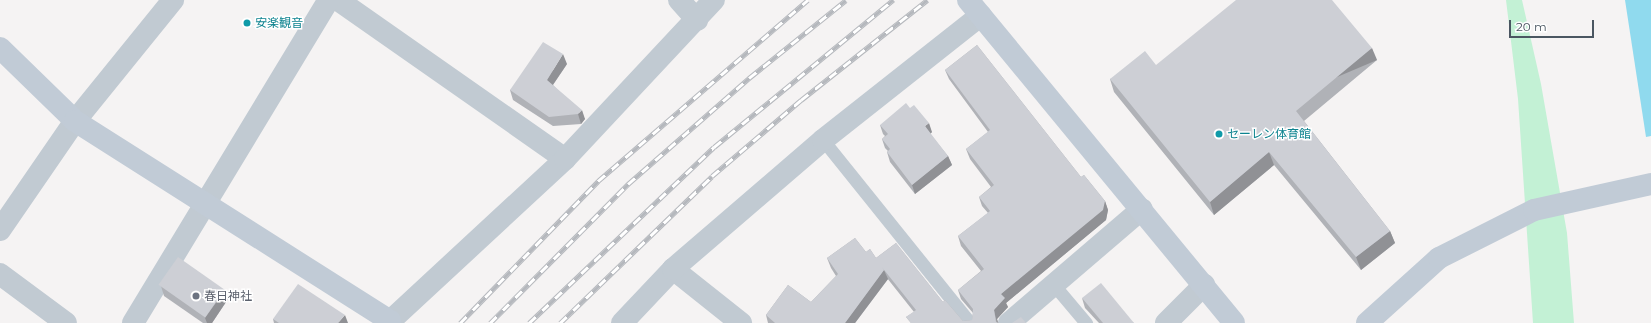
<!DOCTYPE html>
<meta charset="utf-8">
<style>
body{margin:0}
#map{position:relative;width:1651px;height:323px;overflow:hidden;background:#f5f3f3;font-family:Montserrat,"Noto Sans JP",sans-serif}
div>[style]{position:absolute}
.green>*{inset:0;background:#c3f1d5}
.water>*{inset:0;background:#90daee}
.lane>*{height:13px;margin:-6.5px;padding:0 6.5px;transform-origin:6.5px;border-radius:6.5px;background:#c1cad2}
.street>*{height:22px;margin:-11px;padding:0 11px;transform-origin:11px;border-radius:11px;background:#c1cad2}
.secondary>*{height:22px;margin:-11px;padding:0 11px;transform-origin:11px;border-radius:11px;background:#c1cbd6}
.rail>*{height:4.5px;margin-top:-2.25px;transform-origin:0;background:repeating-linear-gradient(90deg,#fff 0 9px,#b5b8bd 0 18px);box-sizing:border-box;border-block:1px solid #b5b8bd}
.wall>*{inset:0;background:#b0b2b7}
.shaded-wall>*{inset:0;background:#909195;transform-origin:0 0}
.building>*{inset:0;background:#cdcfd5;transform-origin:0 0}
.dots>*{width:11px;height:11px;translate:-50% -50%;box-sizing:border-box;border:2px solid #fff;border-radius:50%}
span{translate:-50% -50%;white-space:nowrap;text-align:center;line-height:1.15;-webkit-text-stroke:3px #fff;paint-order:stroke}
.culture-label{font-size:12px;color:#0d838f}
.left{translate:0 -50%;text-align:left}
.worship-label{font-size:12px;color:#5b616d}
.scale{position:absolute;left:1509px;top:20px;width:85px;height:18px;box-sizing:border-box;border:2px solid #4a5661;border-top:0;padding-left:5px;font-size:12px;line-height:14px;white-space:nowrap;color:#4a5661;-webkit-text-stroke:3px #fff;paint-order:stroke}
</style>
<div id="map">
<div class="green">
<div style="clip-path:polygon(1506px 0,1522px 0,1541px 84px,1567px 233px,1574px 323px,1533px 323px,1518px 99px)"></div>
</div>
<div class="water">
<div style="clip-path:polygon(1625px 0,1651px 0,1651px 136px,1646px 137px)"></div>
</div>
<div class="lane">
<div style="left:823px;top:140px;width:235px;rotate:51.2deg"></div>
<div style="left:1054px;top:285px;width:50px;rotate:49.9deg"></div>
</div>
<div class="street">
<div style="left:338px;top:0;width:277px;rotate:35deg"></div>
<div style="left:679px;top:0;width:27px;rotate:48deg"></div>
<div style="left:0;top:230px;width:132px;rotate:-55.5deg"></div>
<div style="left:75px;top:121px;width:156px;rotate:-51deg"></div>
<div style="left:673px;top:269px;width:87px;rotate:38.5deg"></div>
<div style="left:0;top:274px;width:82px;rotate:36.6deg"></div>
<div style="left:133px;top:323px;width:378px;rotate:-58.8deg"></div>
<div style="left:388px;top:323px;width:241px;rotate:-42.8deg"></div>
<div style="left:565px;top:159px;width:218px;rotate:-46.9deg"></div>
<div style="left:622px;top:323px;width:74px;rotate:-46.6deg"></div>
<div style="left:673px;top:269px;width:198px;rotate:-40.7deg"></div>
<div style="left:823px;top:140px;width:201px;rotate:-38.3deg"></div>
<div style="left:1009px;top:323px;width:175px;rotate:-40.6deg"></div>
<div style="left:1166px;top:323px;width:54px;rotate:-45deg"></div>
</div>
<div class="secondary">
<div style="left:968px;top:0;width:418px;rotate:50.5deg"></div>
<div style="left:0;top:48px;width:105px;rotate:44.2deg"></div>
<div style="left:75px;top:121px;width:373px;rotate:32.4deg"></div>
<div style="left:1367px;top:323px;width:97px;rotate:-42.1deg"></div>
<div style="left:1439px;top:258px;width:106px;rotate:-26.8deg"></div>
<div style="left:1534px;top:210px;width:120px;rotate:-12.5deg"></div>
</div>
<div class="rail">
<div style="left:460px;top:323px;width:198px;rotate:-45.8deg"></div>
<div style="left:598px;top:181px;width:277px;rotate:-40.8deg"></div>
<div style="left:490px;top:323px;width:196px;rotate:-45.2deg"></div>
<div style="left:628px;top:184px;width:161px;rotate:-41.2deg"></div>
<div style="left:749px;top:78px;width:124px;rotate:-38.8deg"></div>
<div style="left:529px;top:323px;width:255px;rotate:-43.6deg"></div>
<div style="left:714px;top:147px;width:232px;rotate:-39.4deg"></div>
<div style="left:560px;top:323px;width:211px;rotate:-44deg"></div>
<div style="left:712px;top:176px;width:117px;rotate:-40.5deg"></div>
<div style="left:801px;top:100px;width:161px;rotate:-38.4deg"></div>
</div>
<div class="wall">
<div style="clip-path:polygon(977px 45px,1081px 177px,1084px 175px,1105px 201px,1108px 210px,1106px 220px,1006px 303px,1008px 307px,997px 319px,998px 322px,999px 323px,911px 323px,906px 317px,914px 312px,887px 278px,888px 279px,855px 323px,768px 323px,766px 315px,788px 285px,811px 302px,836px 276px,831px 268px,827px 258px,855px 238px,866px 252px,870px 249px,876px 258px,896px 243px,943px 302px,945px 300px,963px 321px,972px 320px,973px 313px,961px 299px,958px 290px,981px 271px,961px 246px,958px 236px,988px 213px,982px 206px,979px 197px,991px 187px,970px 159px,966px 149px,988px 132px,949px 79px,945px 70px)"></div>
<div style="clip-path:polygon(1377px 60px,1304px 121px,1390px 231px,1395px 243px,1361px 270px,1274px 165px,1214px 215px,1114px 92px,1110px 79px,1156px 65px)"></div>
<div style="clip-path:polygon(567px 64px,553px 85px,585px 119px,581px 124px,553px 126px,513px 100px,510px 90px)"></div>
<div style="clip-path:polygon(880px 125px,932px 132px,930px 134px,948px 156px,952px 165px,915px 194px,890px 162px,887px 152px,888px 151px,885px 148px,882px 139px,885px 136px,883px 134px)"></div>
<div style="clip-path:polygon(161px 286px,225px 290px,228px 299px,212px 323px,203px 323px,164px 296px)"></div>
<div style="clip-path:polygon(1082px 298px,1134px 323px,1099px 323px,1085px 308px)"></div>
<div style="clip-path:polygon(273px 319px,348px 323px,274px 323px)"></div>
</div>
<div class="shaded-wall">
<div style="left:1372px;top:48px;width:13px;height:99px;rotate:67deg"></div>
<div style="clip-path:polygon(563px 54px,567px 64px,550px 89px,547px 80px)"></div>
<div style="clip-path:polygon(582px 110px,585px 119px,581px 124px,578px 114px)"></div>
<div style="clip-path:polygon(929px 123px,932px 132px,928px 136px,925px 126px)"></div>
<div style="clip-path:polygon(1269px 152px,1274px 165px,1214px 215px,1210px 202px)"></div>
<div style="clip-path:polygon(948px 156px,952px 165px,915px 194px,912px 185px)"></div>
<div style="clip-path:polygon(1105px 201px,1108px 210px,1106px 220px,1006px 303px,1008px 307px,997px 319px,998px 323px,997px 323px,994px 310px,1001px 294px)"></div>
<div style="clip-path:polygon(1390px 231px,1395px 243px,1361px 270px,1356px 257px)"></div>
<div style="clip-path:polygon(884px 270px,888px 279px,855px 323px,845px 323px)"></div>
<div style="clip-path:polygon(225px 290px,228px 299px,212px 323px,207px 323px,205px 318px)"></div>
<div style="clip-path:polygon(345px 315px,348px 323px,338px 323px)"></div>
</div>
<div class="building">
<div style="clip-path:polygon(1236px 0,1332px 0,1372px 48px,1296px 111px,1390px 231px,1356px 257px,1269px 152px,1210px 202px,1110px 79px,1145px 51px,1156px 65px)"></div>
<div style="clip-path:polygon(543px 42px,563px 54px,547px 80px,582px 110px,578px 114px,549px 117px,510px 90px)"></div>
<div style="clip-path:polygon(977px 45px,1081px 177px,1084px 175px,1105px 201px,1103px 210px,1001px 294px,1005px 298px,994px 310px,996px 322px,999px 323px,911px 323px,906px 317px,916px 310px,881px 266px,884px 270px,845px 323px,775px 323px,766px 315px,788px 285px,811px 302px,838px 274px,827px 258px,855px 238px,866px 252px,870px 249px,876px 258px,896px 243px,943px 302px,945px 300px,963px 321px,972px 320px,973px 309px,958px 290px,984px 269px,958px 236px,990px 211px,979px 197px,994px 185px,966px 149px,990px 130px,945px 70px)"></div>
<div style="clip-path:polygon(906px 103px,910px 108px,914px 105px,929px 123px,925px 126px,948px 156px,912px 185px,887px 152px,890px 149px,882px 139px,888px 134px,880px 125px)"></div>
<div style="left:178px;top:257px;width:57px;height:34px;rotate:35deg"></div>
<div style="clip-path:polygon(1101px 283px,1134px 323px,1103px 323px,1082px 298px)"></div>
<div style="clip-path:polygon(298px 284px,345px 315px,338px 323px,279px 323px,273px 319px)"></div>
<div style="clip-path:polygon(1021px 317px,1026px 323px,1012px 323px)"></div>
</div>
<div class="dots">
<div style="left:247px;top:23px;background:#0f9aa8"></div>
<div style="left:1219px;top:134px;background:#0f9aa8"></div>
<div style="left:196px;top:296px;background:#6b7280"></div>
</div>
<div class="culture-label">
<span class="left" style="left:255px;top:23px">安楽観音</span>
<span class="left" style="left:1227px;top:134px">セーレン体育館</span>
</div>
<div class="worship-label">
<span class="left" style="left:204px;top:296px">春日神社</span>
</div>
<div class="scale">20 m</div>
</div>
